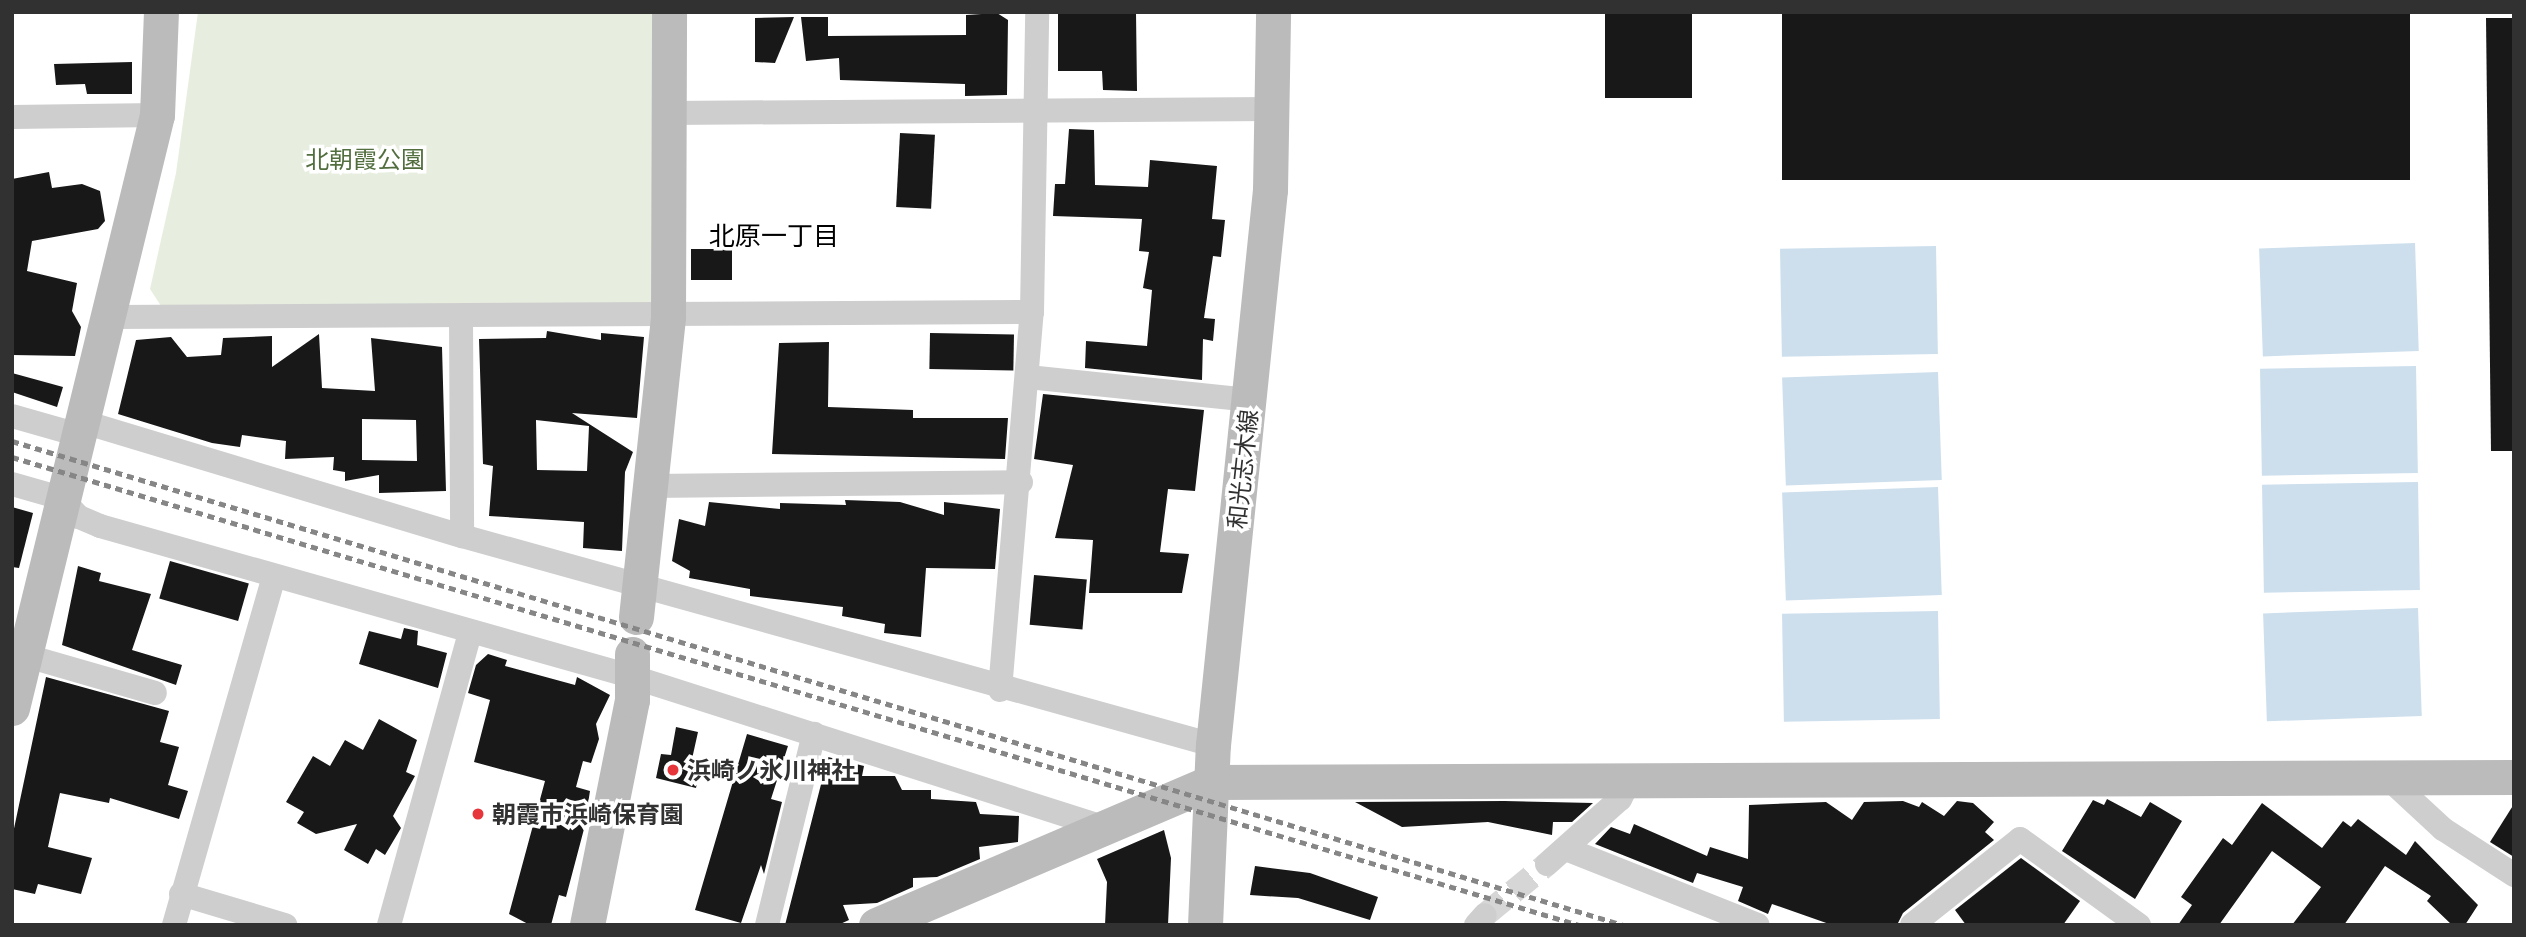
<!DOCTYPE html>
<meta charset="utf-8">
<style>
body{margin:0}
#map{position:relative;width:2526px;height:937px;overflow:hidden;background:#fff;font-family:"Golos Text","Noto Sans JP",sans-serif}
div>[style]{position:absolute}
.green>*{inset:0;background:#e7eee0}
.water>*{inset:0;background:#cddfed;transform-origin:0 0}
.building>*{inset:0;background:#181818;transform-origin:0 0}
.street-tunnel>*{height:24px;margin-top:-12px;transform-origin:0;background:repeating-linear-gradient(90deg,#d6d6d6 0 24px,transparent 0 36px)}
.street>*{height:24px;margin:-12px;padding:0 12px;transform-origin:12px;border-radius:12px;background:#cecece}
.secondary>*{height:35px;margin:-17.5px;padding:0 17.5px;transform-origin:17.5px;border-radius:17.5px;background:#bbb}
.rail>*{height:5px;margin-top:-2.5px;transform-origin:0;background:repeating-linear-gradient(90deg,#868686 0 7px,transparent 0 12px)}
.dots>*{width:19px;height:19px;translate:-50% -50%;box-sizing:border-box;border:4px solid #fff;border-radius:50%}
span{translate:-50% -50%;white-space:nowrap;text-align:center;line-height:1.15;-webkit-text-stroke:7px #fff;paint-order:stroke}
.park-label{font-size:24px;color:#526e3e}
.street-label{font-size:24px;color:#313131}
.poi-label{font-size:24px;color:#313131;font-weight:700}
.left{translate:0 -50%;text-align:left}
.neighbourhood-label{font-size:26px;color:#000}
.frame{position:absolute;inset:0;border:14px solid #313131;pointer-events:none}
</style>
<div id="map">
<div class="green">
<div style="clip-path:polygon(198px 12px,656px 12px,653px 303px,161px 306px,150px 289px,176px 173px)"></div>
</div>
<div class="water">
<div style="left:2415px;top:243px;width:108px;height:156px;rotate:88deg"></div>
<div style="left:1936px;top:246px;width:108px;height:156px;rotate:89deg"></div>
<div style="left:2416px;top:366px;width:107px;height:156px;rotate:89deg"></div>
<div style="left:1938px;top:372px;width:108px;height:156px;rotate:88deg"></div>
<div style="left:2418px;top:482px;width:108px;height:156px;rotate:89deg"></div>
<div style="left:1938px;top:487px;width:108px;height:156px;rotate:88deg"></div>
<div style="left:2418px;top:608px;width:108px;height:155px;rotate:88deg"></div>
<div style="left:1938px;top:611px;width:108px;height:156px;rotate:89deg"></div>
</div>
<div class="building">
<div style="clip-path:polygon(1058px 12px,1136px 12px,1137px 91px,1103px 90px,1102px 71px,1058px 71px)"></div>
<div style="left:1605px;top:12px;width:87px;height:86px"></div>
<div style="left:1782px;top:12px;width:628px;height:168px"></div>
<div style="clip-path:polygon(997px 13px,1008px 20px,1007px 95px,965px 96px,965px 84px,840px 80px,839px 58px,806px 61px,801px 17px,828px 17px,828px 36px,966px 35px,966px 15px)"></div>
<div style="clip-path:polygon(794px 17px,775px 63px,755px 62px,755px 18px)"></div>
<div style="clip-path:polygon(2486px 18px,2514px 18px,2514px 451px,2491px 451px)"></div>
<div style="clip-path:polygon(132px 62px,132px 94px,87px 94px,85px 84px,56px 85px,54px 64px)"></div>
<div style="clip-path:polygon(1069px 129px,1094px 130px,1095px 185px,1148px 187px,1150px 160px,1217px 166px,1212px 219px,1225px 220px,1221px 257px,1213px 256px,1204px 318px,1215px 319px,1213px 341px,1203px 339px,1202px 380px,1085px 368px,1086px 341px,1147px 346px,1152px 290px,1143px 288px,1149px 252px,1139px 251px,1142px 219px,1053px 216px,1055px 184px,1065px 184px)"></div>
<div style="left:900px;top:133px;width:35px;height:74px;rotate:3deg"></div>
<div style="clip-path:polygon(49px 172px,52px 188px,82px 184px,100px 191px,105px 221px,98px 229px,32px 241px,27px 271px,77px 283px,72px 311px,81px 327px,75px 356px,12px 355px,12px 179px)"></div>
<div style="left:691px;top:249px;width:41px;height:31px"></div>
<div style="clip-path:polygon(evenodd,547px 331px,601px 340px,601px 333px,644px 337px,637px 418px,572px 413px,633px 452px,625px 472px,622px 551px,583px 548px,584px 522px,489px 516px,493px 466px,483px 464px,479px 339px,546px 338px,547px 331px,536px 420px,589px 426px,587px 471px,537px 470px,536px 420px)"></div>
<div style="left:930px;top:333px;width:84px;height:36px;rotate:1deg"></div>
<div style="clip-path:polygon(evenodd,319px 334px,322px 388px,375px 391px,371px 338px,442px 347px,446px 491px,379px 493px,379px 475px,345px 481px,345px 472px,333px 470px,334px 457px,285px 459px,286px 441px,242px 435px,240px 447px,212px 443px,118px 414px,136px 340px,171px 337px,187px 357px,221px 355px,223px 338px,272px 336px,272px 367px,319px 334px,362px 419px,416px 420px,417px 461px,362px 460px,362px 419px)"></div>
<div style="clip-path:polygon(829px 342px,828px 407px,913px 410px,913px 418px,1008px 418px,1005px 459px,772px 454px,779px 343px)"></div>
<div style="clip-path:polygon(12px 373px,63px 387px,57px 407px,12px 392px)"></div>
<div style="clip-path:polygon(1043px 394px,1204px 410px,1195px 491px,1168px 489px,1160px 552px,1189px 554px,1182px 593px,1089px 593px,1093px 540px,1055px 538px,1073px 465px,1034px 459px)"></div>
<div style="clip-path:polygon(845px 500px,900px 502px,944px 515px,944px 502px,1000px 509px,995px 569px,926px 568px,921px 637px,884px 633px,885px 624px,842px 616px,843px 607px,750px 596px,750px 589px,689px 578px,690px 571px,672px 561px,679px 519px,705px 526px,709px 502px,780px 509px,780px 503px,846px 505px)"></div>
<div style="clip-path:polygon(12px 507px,33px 513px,19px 568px,12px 567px)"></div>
<div style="left:170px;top:561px;width:82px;height:39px;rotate:16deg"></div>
<div style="clip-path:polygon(78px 566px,101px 573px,99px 581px,151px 594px,132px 650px,182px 665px,176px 685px,62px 645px)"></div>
<div style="left:1034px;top:575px;width:53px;height:50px;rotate:5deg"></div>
<div style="clip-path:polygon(404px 628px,418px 631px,417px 645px,447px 653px,438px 688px,359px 664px,369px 631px,401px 639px)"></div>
<div style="clip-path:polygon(488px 654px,507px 660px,505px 666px,575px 685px,577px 677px,610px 695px,596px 724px,599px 739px,591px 763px,583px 761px,576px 787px,590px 791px,584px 829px,566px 897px,559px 895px,551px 925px,530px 925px,509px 914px,545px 781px,474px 762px,490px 700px,468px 693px,476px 665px)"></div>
<div style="clip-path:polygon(46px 677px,169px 711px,160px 742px,179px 747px,168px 785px,188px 791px,179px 819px,110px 798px,109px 803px,60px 793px,48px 847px,92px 858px,81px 894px,38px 884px,35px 894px,12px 889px,12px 838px)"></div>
<div style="clip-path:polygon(379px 719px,417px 740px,406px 772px,415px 776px,393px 816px,401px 828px,385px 855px,376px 849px,368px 864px,344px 850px,357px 824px,316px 834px,297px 823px,304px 812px,286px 802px,313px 756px,330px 766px,345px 740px,363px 750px)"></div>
<div style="clip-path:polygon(676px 727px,698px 732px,692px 759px,701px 761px,696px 788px,656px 778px,661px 754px,671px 755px)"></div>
<div style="clip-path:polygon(747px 734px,788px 746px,771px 799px,782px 802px,764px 874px,761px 865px,741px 923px,695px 910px)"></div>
<div style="clip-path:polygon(828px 757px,864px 766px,862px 776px,895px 776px,902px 790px,931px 790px,931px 799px,976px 802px,980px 814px,1019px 816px,1018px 842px,979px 847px,980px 859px,937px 877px,913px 878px,913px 887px,877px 903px,843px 905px,849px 920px,838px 925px,785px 925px)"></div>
<div style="clip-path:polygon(2107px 799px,2141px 817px,2150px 802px,2182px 821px,2135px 899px,2062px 851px,2093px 800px,2104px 805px)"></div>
<div style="clip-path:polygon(1903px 801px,1919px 807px,1922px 802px,1944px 816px,1957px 801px,1973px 803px,1994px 822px,1985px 832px,1994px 840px,1903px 913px,1897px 925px,1832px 925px,1772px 904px,1768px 914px,1738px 901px,1743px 887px,1697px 873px,1693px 883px,1595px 844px,1611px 827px,1630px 834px,1634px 824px,1707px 856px,1710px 847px,1748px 859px,1749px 805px,1826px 802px,1852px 820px,1864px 802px)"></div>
<div style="clip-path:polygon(1355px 802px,1504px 801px,1593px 803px,1572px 822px,1553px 822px,1552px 835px,1488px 822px,1402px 827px)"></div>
<div style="clip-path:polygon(2262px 803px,2322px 848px,2343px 821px,2351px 827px,2358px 819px,2406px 855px,2415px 841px,2478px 905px,2465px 925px,2452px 925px,2427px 901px,2431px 896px,2385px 866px,2344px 925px,2292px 925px,2321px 887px,2272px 851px,2219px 925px,2178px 925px,2192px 905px,2181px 897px,2223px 838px,2232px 845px)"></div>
<div style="clip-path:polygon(2514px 804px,2514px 857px,2490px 842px)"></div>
<div style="clip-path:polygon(1164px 830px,1171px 858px,1168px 925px,1105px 925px,1107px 882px,1097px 859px)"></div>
<div style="clip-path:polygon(2021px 858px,2080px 901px,2063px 925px,1966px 925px,1955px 910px)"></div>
<div style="clip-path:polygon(1255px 866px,1310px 873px,1378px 897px,1370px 920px,1298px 898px,1250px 895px)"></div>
</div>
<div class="street-tunnel">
<div style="left:1485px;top:915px;width:80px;rotate:-39.4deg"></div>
</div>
<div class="street">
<div style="left:669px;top:113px;width:605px;rotate:-0.38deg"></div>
<div style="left:12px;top:117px;width:145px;rotate:-0.8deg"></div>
<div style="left:111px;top:317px;width:921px;rotate:-0.31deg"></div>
<div style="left:461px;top:317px;width:219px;rotate:89.7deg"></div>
<div style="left:1028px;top:377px;width:222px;rotate:5.9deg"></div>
<div style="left:12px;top:416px;width:73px;rotate:15.9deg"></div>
<div style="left:87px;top:423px;width:392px;rotate:16.8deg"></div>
<div style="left:462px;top:536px;width:780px;rotate:15.55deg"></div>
<div style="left:12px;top:484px;width:51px;rotate:15.9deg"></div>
<div style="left:61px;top:498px;width:26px;rotate:47deg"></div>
<div style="left:79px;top:517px;width:23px;rotate:23deg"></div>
<div style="left:100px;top:526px;width:551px;rotate:15.8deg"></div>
<div style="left:630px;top:676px;width:503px;rotate:17.71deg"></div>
<div style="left:651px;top:486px;width:370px;rotate:-0.6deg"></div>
<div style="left:27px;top:656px;width:133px;rotate:16.1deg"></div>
<div style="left:1000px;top:690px;width:379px;rotate:-85.2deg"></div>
<div style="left:1032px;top:312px;width:300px;rotate:-89deg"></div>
<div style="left:2390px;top:780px;width:72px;rotate:42.8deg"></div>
<div style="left:2443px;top:829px;width:85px;rotate:32.9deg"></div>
<div style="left:1566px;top:849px;width:206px;rotate:21.6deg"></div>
<div style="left:1547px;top:864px;width:98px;rotate:-41.7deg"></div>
<div style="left:1620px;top:799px;width:21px;rotate:-62deg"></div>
<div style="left:181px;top:894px;width:109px;rotate:16.6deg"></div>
<div style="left:174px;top:925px;width:362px;rotate:-74deg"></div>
<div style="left:389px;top:925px;width:304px;rotate:-74.5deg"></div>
<div style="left:767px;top:925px;width:197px;rotate:-76.2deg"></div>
<div style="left:1476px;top:925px;width:13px;rotate:-48deg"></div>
<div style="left:1912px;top:925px;width:138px;rotate:-38.5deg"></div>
<div style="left:2020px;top:839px;width:147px;rotate:35.9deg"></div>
</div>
<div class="secondary">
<div style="left:636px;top:617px;width:302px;rotate:-83.9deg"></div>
<div style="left:668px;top:317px;width:305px;rotate:-89.8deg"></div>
<div style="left:12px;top:708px;width:610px;rotate:-76.26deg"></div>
<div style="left:157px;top:115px;width:103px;rotate:-87.8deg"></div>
<div style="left:587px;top:925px;width:229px;rotate:-78.7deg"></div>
<div style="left:632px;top:700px;width:46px;rotate:-90deg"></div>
<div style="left:876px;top:925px;width:364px;rotate:-23.1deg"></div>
<div style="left:1211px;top:782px;width:1303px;rotate:-0.22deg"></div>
<div style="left:1205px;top:925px;width:180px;rotate:-87.5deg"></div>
<div style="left:1213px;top:745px;width:558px;rotate:-84.14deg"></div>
<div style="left:1270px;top:190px;width:178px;rotate:-89deg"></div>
</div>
<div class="rail">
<div style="left:12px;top:441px;width:1682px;rotate:16.72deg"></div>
<div style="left:12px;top:457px;width:1635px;rotate:16.63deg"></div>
</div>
<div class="dots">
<div style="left:673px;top:770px;background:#e6363b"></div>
<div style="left:478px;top:814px;background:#e6363b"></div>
</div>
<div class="park-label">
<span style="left:365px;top:159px">北朝霞公園</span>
</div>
<div class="street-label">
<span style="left:1242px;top:469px;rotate:-84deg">和光志木線</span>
</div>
<div class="poi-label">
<span class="left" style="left:687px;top:770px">浜崎ノ氷川神社</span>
<span class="left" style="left:492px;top:814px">朝霞市浜崎保育園</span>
</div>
<div class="neighbourhood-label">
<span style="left:774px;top:236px">北原一丁目</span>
</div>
<div class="frame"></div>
</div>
